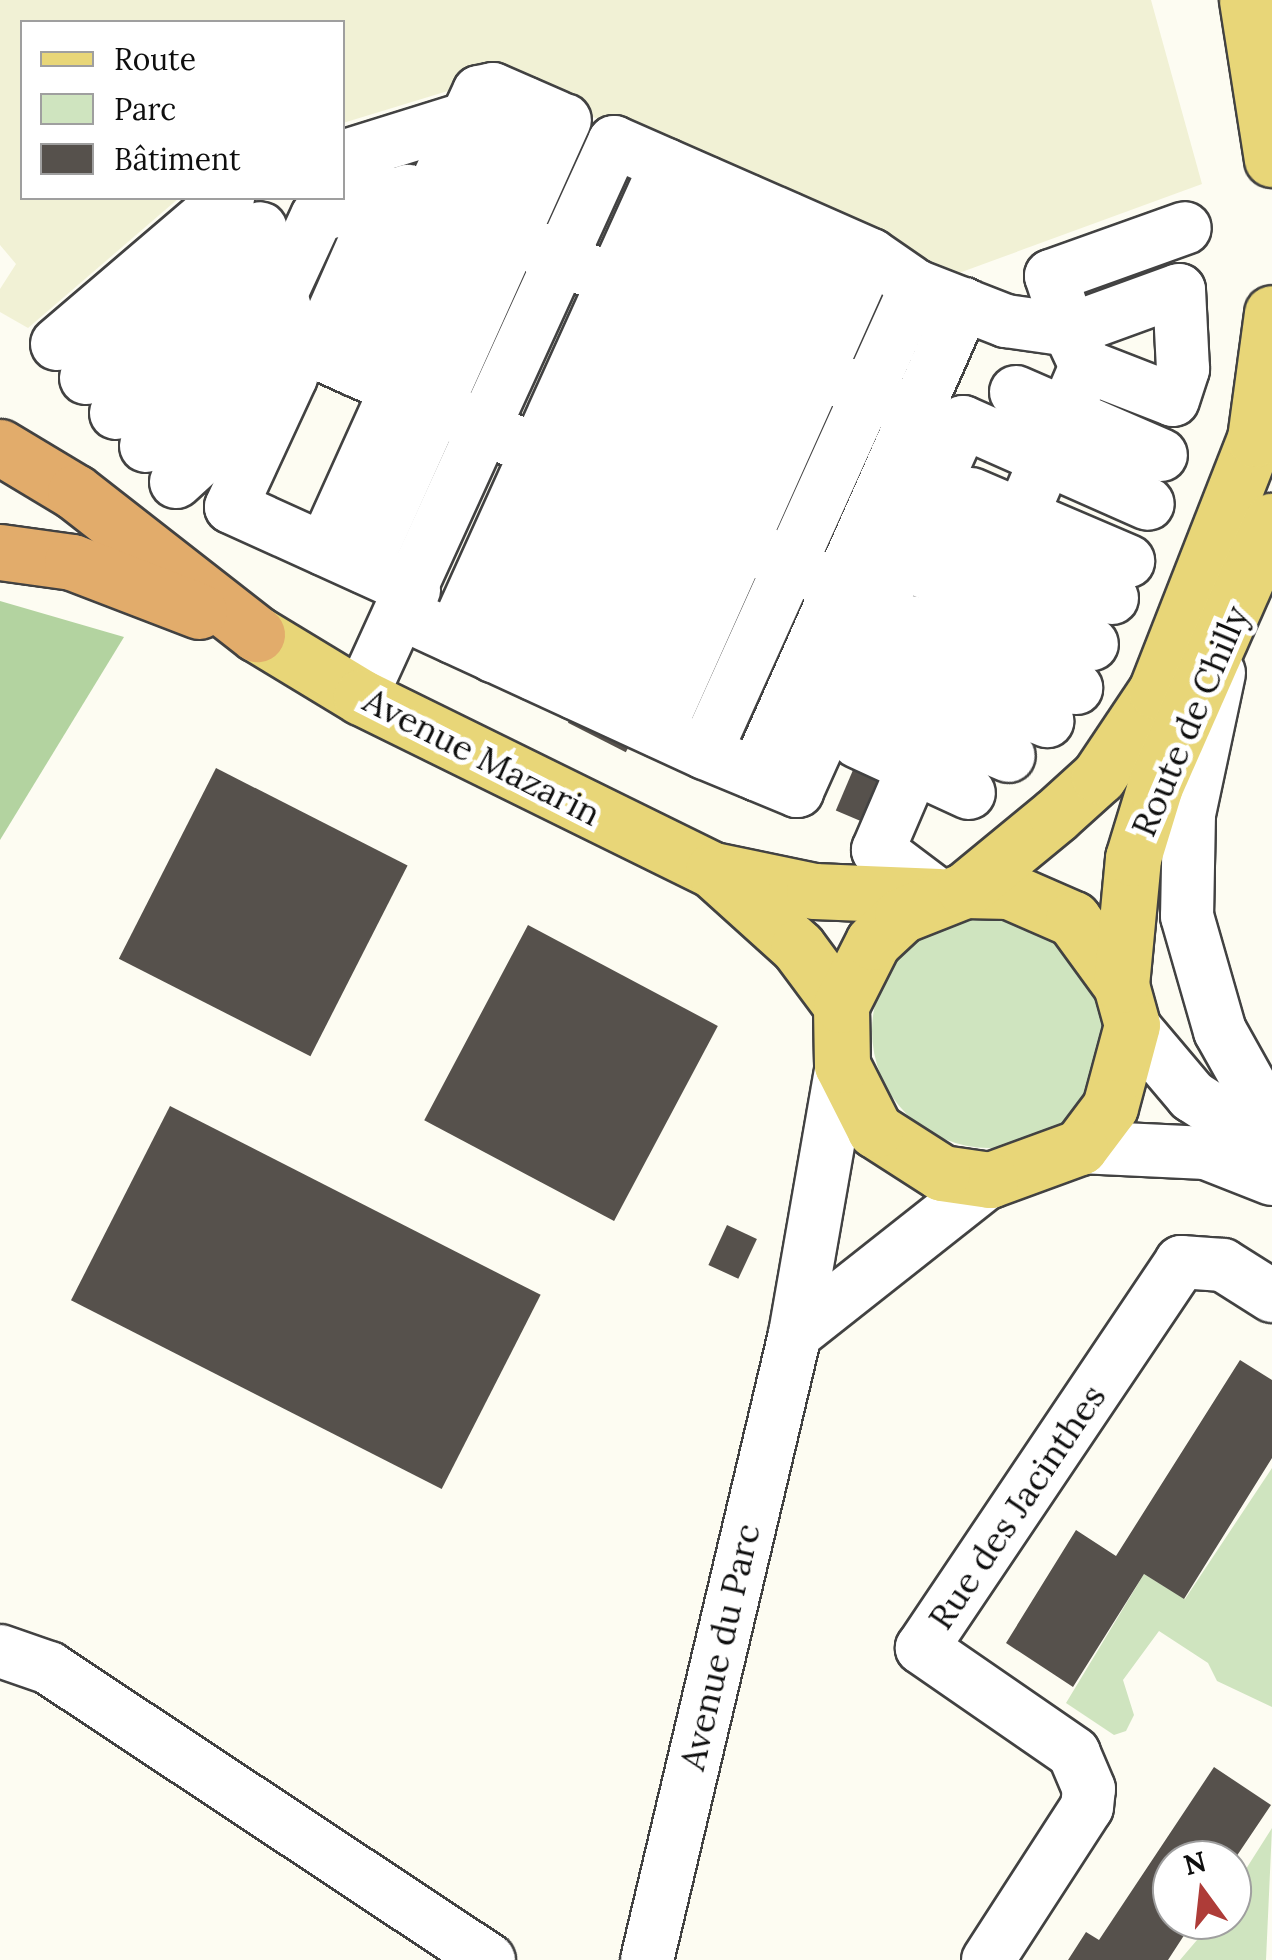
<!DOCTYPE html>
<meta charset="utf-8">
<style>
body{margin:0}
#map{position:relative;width:1272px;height:1960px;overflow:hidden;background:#fdfcf2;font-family:Lora,serif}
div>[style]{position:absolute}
.farmland>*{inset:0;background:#f1f1d5}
.green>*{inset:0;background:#cfe4bf}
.round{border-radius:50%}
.forest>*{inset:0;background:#b3d3a0}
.building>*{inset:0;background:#56514c;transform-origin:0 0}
.roads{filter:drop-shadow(2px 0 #424242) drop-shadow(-2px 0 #424242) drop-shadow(0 2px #424242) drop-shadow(0 -2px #424242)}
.minor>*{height:52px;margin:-26px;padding:0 26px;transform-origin:26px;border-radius:26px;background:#fff}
.major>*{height:55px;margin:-27.5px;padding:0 27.5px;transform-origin:27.5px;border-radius:27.5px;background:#e8d678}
.highway>*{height:55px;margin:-27.5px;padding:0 27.5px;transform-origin:27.5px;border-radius:27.5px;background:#e2ac6b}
span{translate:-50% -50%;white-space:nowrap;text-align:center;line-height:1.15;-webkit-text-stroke:10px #fff;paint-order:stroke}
.street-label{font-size:35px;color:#0f0f0f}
.legend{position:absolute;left:20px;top:20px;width:325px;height:180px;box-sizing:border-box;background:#fff;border:2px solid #9f9f9f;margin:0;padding:12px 18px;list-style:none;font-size:30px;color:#0f0f0f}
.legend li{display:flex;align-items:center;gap:20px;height:50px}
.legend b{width:50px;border:2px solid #9f9f9f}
.north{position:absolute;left:1152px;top:1840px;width:100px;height:100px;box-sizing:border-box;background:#fff;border:2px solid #9f9f9f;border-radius:50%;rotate:345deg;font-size:28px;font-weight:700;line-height:40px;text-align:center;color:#0f0f0f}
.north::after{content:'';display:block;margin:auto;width:35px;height:45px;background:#ae3c38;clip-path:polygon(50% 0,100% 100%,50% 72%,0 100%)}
</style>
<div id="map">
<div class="farmland">
<div style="clip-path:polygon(0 0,1151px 0,1202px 184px,959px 273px,497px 76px,343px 123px,342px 22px,22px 22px,22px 198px,179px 198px,28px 328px,0 312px,0 289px,16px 264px,0 245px)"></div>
</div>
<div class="green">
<div class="round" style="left:872px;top:914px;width:234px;height:234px"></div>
<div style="clip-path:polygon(1272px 1468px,1272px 1707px,1217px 1681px,1208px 1663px,1159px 1631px,1123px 1680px,1134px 1715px,1126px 1731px,1114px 1735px,1066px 1703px,1144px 1574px,1185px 1599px)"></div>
<div style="clip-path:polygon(1272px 1828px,1266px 1960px,1180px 1960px,1214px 1920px,1232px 1920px,1232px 1891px)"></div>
</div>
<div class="forest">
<div style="clip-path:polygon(0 601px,124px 637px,0 840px)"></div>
</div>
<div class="building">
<div style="left:577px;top:705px;width:65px;height:20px;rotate:27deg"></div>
<div style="left:216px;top:768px;width:215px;height:214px;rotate:27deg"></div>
<div style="left:853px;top:770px;width:43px;height:44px;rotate:23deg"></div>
<div style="left:528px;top:925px;width:215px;height:221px;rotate:28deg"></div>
<div style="left:170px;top:1106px;width:416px;height:218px;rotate:27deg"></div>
<div style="left:727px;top:1225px;width:33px;height:44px;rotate:25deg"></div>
<div style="clip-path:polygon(1240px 1360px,1272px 1380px,1272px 1458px,1184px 1599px,1144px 1574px,1073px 1687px,1006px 1643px,1076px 1530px,1116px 1556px)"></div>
<div style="clip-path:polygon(1214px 1767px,1271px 1805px,1234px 1860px,1172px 1860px,1172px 1920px,1194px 1920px,1168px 1960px,1068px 1960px,1086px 1932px,1099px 1940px)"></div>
</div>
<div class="roads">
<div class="minor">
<div style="left:342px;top:157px;width:131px;rotate:-17.3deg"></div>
<div style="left:429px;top:200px;width:119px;rotate:-65.2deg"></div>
<div style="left:479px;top:92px;width:14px;rotate:-12deg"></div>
<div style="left:493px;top:89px;width:70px;rotate:23.6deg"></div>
<div style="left:916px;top:286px;width:97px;rotate:21.3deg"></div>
<div style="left:1006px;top:321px;width:64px;rotate:8.1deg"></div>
<div style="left:1069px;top:330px;width:40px;rotate:65deg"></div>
<div style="left:1086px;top:366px;width:527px;rotate:113.26deg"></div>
<div style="left:878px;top:850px;width:76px;rotate:37deg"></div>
<div style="left:57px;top:344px;width:225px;rotate:-40.5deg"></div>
<div style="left:316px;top:352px;width:174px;rotate:-66.2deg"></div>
<div style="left:1086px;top:366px;width:93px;rotate:21.3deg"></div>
<div style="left:1173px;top:400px;width:33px;rotate:-72deg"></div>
<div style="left:1183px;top:369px;width:79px;rotate:-92.9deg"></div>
<div style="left:1179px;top:290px;width:117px;rotate:160deg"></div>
<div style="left:1069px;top:330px;width:57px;rotate:-108.4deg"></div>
<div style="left:1051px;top:276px;width:142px;rotate:-19.7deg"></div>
<div style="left:355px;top:370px;width:186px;rotate:-65.5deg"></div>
<div style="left:86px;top:378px;width:230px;rotate:-40.6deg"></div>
<div style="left:1016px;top:392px;width:158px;rotate:23.5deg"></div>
<div style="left:116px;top:413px;width:212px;rotate:-41.4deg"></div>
<div style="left:958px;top:433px;width:12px;rotate:-66deg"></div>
<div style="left:963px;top:422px;width:202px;rotate:23.9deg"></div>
<div style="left:146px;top:446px;width:191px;rotate:-41.4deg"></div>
<div style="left:176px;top:482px;width:156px;rotate:-42.4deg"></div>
<div style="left:291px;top:377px;width:143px;rotate:114.8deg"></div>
<div style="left:231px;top:507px;width:201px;rotate:24.4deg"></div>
<div style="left:971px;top:494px;width:171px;rotate:23.1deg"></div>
<div style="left:951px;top:532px;width:174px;rotate:22.3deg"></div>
<div style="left:324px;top:549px;width:489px;rotate:-65.7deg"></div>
<div style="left:899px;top:561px;width:210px;rotate:23.3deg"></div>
<div style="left:364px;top:567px;width:490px;rotate:-65.8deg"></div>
<div style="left:911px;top:622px;width:178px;rotate:21.8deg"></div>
<div style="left:453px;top:637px;width:518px;rotate:-65.71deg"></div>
<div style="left:493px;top:656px;width:519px;rotate:-65.76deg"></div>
<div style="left:895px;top:658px;width:165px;rotate:22.5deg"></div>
<div style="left:1219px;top:673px;width:144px;rotate:102deg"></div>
<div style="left:1189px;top:814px;width:102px;rotate:91.1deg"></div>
<div style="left:1187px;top:916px;width:120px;rotate:74deg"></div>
<div style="left:1220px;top:1031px;width:107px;rotate:60.8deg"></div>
<div style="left:534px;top:674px;width:519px;rotate:-65.76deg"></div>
<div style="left:575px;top:693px;width:520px;rotate:-65.8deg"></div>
<div style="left:361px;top:697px;width:610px;rotate:-65.49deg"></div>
<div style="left:614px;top:142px;width:281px;rotate:23.7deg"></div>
<div style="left:871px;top:255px;width:55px;rotate:34.6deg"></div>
<div style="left:916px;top:286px;width:512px;rotate:114.31deg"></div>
<div style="left:705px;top:753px;width:332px;rotate:-155.3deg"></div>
<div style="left:877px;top:700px;width:143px;rotate:23deg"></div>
<div style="left:617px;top:712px;width:520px;rotate:-65.95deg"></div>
<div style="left:658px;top:731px;width:521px;rotate:-65.89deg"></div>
<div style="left:858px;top:742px;width:122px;rotate:24.7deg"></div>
<div style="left:705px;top:753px;width:100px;rotate:22.4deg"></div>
<div style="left:797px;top:791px;width:393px;rotate:-65.8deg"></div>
<div style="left:958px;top:433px;width:601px;rotate:-156.25deg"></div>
<div style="left:408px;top:191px;width:94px;rotate:164.6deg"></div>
<div style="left:317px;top:216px;width:86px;rotate:114.8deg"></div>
<div style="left:281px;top:294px;width:51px;rotate:74.1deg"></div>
<div style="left:295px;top:343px;width:641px;rotate:24.13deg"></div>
<div style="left:756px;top:774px;width:514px;rotate:-66.13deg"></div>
<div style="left:1132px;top:1025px;width:93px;rotate:49.8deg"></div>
<div style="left:1192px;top:1096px;width:95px;rotate:33deg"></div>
<div style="left:1080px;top:1147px;width:126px;rotate:2.7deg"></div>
<div style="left:1206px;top:1153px;width:71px;rotate:21.5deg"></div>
<div style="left:795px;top:1334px;width:248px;rotate:-38.3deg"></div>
<div style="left:0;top:1651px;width:52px;rotate:19.1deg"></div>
<div style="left:49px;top:1668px;width:528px;rotate:33.57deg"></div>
<div style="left:647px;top:1960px;width:643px;rotate:-76.7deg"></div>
<div style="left:795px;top:1334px;width:273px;rotate:-80.1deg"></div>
<div style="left:988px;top:1960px;width:182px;rotate:-57.1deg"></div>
<div style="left:1087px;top:1807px;width:18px;rotate:-84deg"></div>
<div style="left:1089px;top:1789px;width:39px;rotate:-113deg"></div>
<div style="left:1074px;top:1753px;width:185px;rotate:-145.4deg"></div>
<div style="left:922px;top:1648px;width:465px;rotate:-56.1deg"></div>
<div style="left:1181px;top:1262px;width:42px;rotate:4.1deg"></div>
<div style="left:1223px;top:1265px;width:58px;rotate:32.3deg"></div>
</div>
<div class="major">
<div style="left:1247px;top:0;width:161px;rotate:81.1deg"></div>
<div style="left:257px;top:634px;width:122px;rotate:31.2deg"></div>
<div style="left:361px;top:697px;width:392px;rotate:26.2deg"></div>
<div style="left:713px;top:870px;width:103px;rotate:11.7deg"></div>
<div style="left:814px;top:891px;width:125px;rotate:2.3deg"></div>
<div style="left:715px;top:872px;width:112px;rotate:42.1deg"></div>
<div style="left:798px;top:947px;width:72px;rotate:53.4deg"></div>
<div style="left:965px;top:890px;width:44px;rotate:1.3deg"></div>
<div style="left:1009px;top:891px;width:70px;rotate:23.6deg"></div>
<div style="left:1073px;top:919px;width:82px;rotate:54deg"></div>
<div style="left:1121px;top:985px;width:41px;rotate:74.6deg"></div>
<div style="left:1132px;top:1025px;width:85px;rotate:105deg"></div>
<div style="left:1110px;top:1107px;width:50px;rotate:126.9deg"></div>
<div style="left:1080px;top:1147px;width:96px;rotate:159.9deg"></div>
<div style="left:990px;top:1180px;width:49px;rotate:-171.7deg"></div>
<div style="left:942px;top:1173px;width:80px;rotate:-147.3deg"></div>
<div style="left:875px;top:1130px;width:73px;rotate:-116.9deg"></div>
<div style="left:842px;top:1065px;width:60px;rotate:-91deg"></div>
<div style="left:841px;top:1005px;width:71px;rotate:-63.1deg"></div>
<div style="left:873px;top:942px;width:40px;rotate:-43deg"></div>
<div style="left:902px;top:915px;width:68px;rotate:-21.6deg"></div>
<div style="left:965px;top:890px;width:118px;rotate:-39.5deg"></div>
<div style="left:1056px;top:815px;width:58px;rotate:-42.2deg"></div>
<div style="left:1099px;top:776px;width:102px;rotate:-56.2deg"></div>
<div style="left:1156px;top:691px;width:271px;rotate:-68.6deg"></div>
<div style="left:1255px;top:439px;width:127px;rotate:-82.3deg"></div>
<div style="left:1121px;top:985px;width:128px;rotate:-84.6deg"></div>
<div style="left:1133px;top:858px;width:75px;rotate:-73deg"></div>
<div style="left:1155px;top:786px;width:290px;rotate:-66.2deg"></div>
</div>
<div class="highway">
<div style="left:0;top:447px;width:87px;rotate:31deg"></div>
<div style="left:75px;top:492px;width:231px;rotate:38deg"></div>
<div style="left:0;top:552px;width:73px;rotate:7.9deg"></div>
<div style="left:72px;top:562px;width:136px;rotate:21.1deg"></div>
</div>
</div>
<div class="street-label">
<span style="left:1190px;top:721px;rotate:-67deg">Route de Chilly</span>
<span style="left:482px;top:757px;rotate:27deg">Avenue Mazarin</span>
<span style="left:1017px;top:1507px;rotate:-56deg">Rue des Jacinthes</span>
<span style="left:720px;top:1647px;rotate:-77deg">Avenue du Parc</span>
</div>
<ul class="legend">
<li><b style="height:12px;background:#e8d678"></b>Route</li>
<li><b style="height:28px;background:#cfe4bf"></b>Parc</li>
<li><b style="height:28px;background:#56514c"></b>Bâtiment</li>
</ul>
<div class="north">N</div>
</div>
